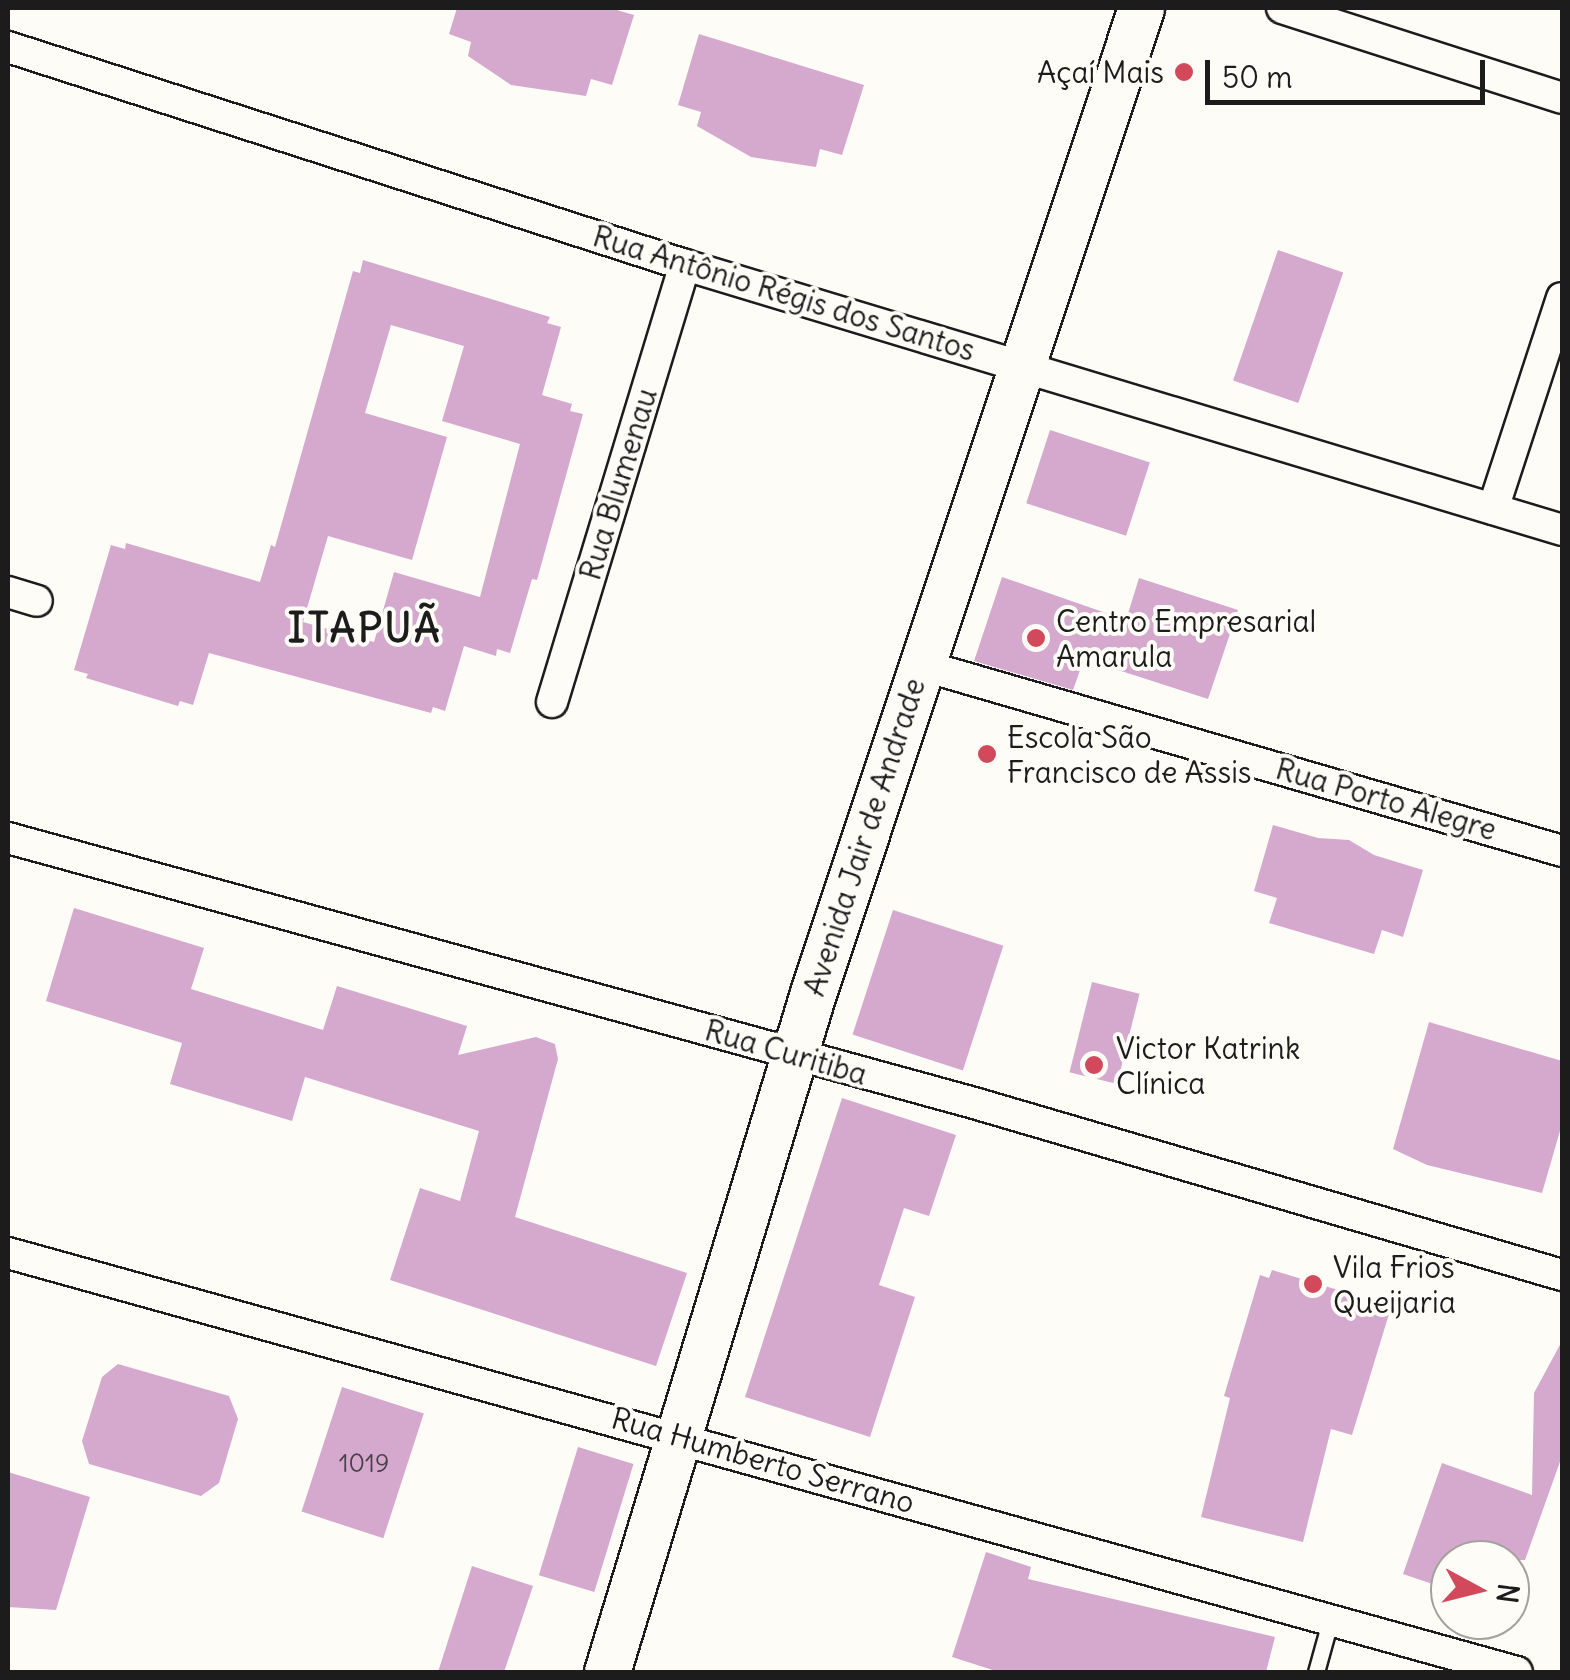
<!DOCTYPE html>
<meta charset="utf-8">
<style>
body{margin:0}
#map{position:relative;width:1570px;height:1680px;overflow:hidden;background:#fdfcf7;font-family:Delius,sans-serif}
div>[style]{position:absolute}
.building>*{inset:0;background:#d5a9cd;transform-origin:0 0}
.roads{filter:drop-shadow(2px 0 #1c1c1c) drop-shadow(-2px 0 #1c1c1c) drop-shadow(0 2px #1c1c1c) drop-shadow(0 -2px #1c1c1c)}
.lane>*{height:15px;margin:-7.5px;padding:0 7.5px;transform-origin:7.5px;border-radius:7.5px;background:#fdfcf7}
.street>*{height:30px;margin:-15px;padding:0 15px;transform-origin:15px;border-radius:15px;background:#fdfcf7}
.secondary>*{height:45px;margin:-22.5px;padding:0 22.5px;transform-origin:22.5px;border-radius:22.5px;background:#fdfcf7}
.dots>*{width:28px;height:28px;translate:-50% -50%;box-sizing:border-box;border:5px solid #fdfcf7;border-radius:50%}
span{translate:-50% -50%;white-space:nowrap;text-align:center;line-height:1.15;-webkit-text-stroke:8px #fdfcf7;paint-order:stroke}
.number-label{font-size:25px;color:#4a3f48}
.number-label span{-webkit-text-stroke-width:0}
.poi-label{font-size:30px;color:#1c1c1c}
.right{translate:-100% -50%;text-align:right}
.left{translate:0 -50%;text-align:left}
.street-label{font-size:30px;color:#1c1c1c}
.district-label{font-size:40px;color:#1c1c1c;font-weight:700;letter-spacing:2.5px}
.frame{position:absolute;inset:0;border:10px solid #1c1c1c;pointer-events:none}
.north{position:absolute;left:1430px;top:1540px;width:100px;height:100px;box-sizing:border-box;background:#fdfcf7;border:2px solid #a3a29f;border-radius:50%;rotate:97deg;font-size:28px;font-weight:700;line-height:40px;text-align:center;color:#1c1c1c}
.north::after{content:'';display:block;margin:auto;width:35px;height:45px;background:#d1495b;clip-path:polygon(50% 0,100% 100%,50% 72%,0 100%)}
.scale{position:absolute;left:1205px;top:60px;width:280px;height:45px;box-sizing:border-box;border:5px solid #1c1c1c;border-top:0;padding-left:12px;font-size:30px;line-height:35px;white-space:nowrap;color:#1c1c1c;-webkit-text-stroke:8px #fdfcf7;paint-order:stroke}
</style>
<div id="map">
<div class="building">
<div style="clip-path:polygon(457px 8px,610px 8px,634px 15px,612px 85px,591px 79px,586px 96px,511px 85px,468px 56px,471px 42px,449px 34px)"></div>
<div style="clip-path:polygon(699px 34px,864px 85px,842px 155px,820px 149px,816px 167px,751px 157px,697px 126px,701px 112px,678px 105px)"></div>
<div style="left:1278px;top:250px;width:69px;height:138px;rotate:19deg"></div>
<div style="clip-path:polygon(evenodd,363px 260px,550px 317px,547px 323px,561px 327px,542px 395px,572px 404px,570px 411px,583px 414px,537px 580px,532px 579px,510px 653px,497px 649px,496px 656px,464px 646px,445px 711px,433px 707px,431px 713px,209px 653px,193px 705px,180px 701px,178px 706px,86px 678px,88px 674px,74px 670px,111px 545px,125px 549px,126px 543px,260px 582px,271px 545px,275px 547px,353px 271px,360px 273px,363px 260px,391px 325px,464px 346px,442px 421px,520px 444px,480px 597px,394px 572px,374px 642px,303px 622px,328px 536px,412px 560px,447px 437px,365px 413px,391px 325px)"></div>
<div style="left:1050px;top:430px;width:105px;height:77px;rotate:18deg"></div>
<div style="clip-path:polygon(1002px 577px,1126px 620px,1139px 578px,1238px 610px,1208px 699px,1084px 659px,1073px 690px,974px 661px)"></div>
<div style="clip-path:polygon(1273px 825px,1318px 838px,1349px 840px,1374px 855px,1423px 870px,1403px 937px,1382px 930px,1374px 954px,1269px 923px,1277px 898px,1254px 891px)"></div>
<div style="clip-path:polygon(74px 908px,204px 948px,191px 989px,323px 1030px,337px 986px,467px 1026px,458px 1055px,536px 1037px,555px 1044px,558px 1059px,515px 1217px,687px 1273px,656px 1366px,390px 1280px,420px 1188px,460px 1201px,479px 1131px,305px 1077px,292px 1121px,170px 1084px,182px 1043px,46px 1001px)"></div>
<div style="left:893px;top:910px;width:116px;height:131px;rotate:18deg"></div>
<div style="left:1092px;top:982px;width:49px;height:93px;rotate:14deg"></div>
<div style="clip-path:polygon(1429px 1022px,1562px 1061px,1562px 1124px,1542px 1193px,1427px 1165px,1393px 1149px)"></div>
<div style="clip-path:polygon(842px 1098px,956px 1135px,929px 1216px,904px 1208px,879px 1285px,915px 1297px,870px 1437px,745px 1397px)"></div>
<div style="clip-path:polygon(1272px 1270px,1381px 1303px,1379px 1311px,1389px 1314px,1352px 1435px,1331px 1429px,1303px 1542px,1201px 1517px,1230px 1398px,1224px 1396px,1260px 1275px,1269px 1278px)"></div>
<div style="clip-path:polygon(1562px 1341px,1562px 1456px,1525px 1560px,1450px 1560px,1450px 1590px,1403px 1574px,1442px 1463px,1532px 1495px,1534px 1393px)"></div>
<div style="clip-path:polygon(118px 1364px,229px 1396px,238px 1419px,219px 1483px,201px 1496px,89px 1464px,82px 1441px,102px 1377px)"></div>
<div style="left:342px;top:1387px;width:86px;height:131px;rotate:18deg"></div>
<div style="left:578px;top:1447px;width:58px;height:134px;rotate:17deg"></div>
<div style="clip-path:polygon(8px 1472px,90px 1497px,56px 1610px,8px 1607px)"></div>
<div style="clip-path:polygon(986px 1552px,1031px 1567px,1028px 1579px,1275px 1637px,1266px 1672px,999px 1672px,952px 1657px)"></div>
<div style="clip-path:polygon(472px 1566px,533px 1586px,504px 1672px,438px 1672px)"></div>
</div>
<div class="roads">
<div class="lane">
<div style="left:1316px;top:1672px;width:56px;rotate:-74.5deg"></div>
</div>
<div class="street">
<div style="left:1282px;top:8px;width:294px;rotate:17.8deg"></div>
<div style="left:8px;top:47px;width:711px;rotate:17.85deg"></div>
<div style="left:685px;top:265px;width:916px;rotate:16.81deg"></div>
<div style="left:1493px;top:509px;width:222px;rotate:-71.9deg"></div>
<div style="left:8px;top:592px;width:30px;rotate:17deg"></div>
<div style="left:921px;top:665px;width:667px;rotate:16.18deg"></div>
<div style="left:552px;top:702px;width:457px;rotate:-73.1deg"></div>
<div style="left:8px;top:838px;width:1002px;rotate:15.34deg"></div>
<div style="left:974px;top:1103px;width:613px;rotate:16.31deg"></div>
<div style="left:8px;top:1253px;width:1566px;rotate:15.52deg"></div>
</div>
<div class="secondary">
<div style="left:607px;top:1672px;width:710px;rotate:-73.12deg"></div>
<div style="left:813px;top:993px;width:1038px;rotate:-71.58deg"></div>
</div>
</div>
<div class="dots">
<div style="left:1184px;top:72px;background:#d1495b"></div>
<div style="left:1036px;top:638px;background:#d1495b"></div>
<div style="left:987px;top:754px;background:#d1495b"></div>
<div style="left:1094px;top:1065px;background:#d1495b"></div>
<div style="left:1313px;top:1284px;background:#d1495b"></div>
</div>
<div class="number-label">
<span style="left:364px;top:1463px">1019</span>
</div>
<div class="poi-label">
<span class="right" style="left:1164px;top:72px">Açaí Mais</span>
<span class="left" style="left:1056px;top:638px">Centro Empresarial<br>Amarula</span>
<span class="left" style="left:1007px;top:754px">Escola São<br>Francisco de Assis</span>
<span class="left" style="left:1116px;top:1065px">Victor Katrink<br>Clínica</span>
<span class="left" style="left:1333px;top:1284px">Vila Frios<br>Queijaria</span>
</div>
<div class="street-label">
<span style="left:784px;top:293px;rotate:17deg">Rua Antônio Régis dos Santos</span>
<span style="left:618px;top:484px;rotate:-73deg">Rua Blumenau</span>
<span style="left:1386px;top:799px;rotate:16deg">Rua Porto Alegre</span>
<span style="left:864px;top:837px;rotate:-72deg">Avenida Jair de Andrade</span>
<span style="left:786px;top:1052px;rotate:16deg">Rua Curitiba</span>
<span style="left:763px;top:1460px;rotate:16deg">Rua Humberto Serrano</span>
</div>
<div class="district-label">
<span style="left:365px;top:628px">ITAPUÃ</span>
</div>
<div class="frame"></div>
<div class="north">N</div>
<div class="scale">50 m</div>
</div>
